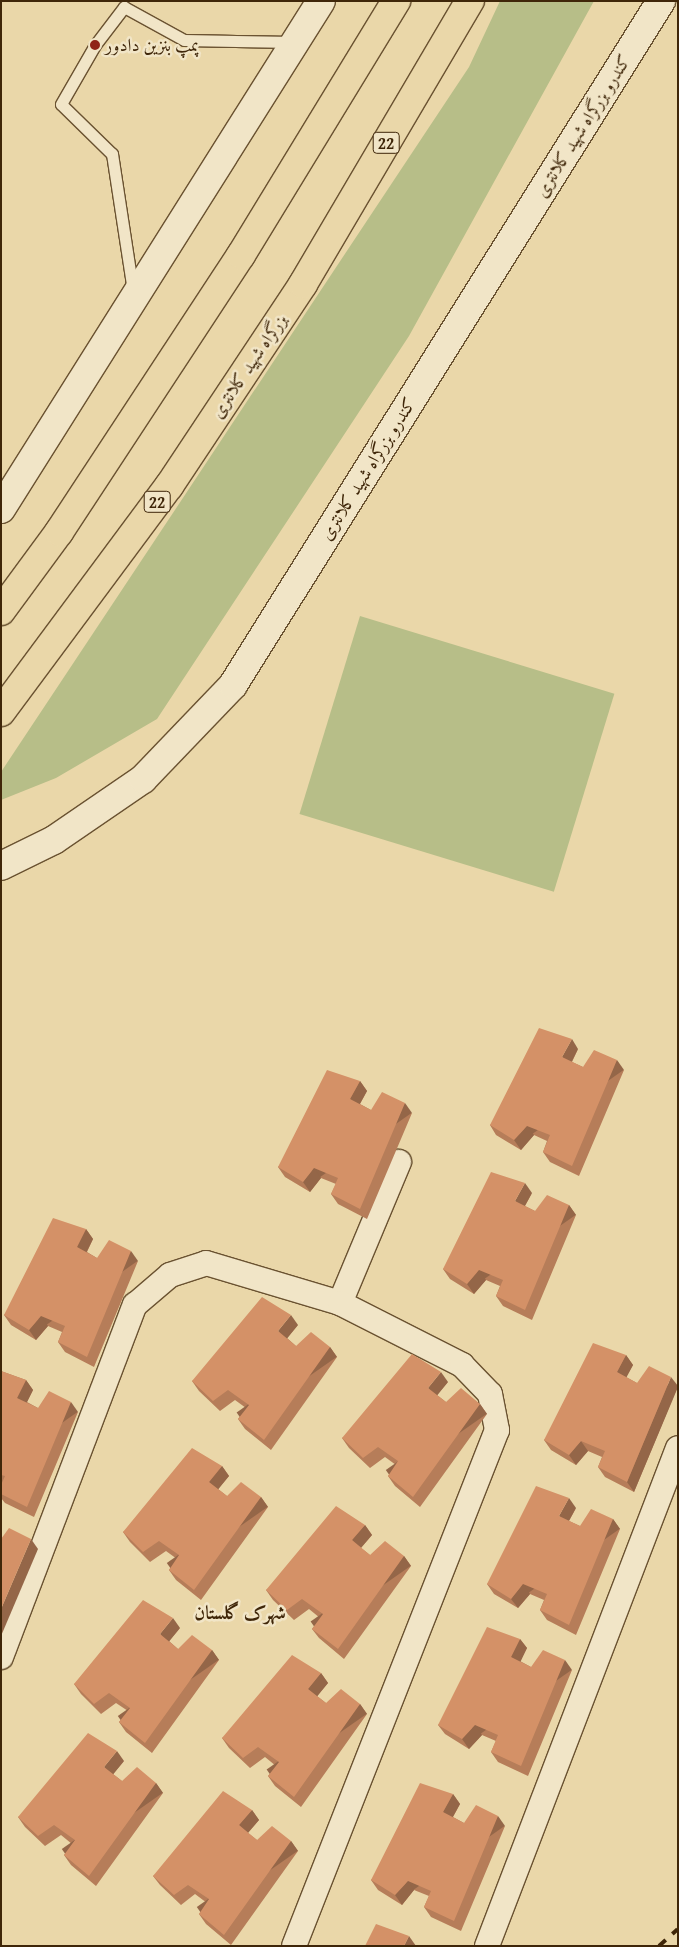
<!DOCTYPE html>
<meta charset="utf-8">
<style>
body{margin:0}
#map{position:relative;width:679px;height:1947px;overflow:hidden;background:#ead7a9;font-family:"Gentium Book Plus",Amiri,serif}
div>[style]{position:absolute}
.green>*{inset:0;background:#b7be88;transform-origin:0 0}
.roads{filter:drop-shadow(1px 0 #6a5231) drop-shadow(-1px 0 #6a5231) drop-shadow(0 1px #6a5231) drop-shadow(0 -1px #6a5231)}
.lane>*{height:11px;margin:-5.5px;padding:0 5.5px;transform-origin:5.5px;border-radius:5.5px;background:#f1e5c7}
.street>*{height:24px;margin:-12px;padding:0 12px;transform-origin:12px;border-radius:12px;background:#f1e5c7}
.secondary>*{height:28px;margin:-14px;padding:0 14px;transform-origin:14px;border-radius:14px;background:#f1e5c7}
.highway>*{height:28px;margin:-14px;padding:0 14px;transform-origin:14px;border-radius:14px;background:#ead7a9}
.rail>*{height:4px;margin-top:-2px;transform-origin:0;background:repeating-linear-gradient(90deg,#3f2609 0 9px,transparent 0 18px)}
.wall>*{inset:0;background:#b67d59}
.shaded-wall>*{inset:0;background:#946648;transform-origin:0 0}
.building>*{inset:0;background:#d49167}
.dots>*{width:14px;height:14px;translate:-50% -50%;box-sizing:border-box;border:2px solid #f1e5c7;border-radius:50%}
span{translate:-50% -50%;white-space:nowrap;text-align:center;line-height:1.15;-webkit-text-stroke:5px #f1e5c7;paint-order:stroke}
.shield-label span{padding:1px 4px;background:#f1e5c7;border:1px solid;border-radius:4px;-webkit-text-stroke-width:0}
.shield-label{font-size:16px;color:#3f2609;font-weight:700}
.poi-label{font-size:18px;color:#3f2609}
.left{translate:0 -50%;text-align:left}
.street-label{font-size:18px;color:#3f2609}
.neighbourhood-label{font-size:19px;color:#3f2609;font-weight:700}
.frame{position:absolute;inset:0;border:2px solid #3f2609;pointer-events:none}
</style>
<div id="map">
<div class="green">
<div style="clip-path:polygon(500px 1px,594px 1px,409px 336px,157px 719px,56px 778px,1px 800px,1px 772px,469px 67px)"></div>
<div style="left:360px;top:616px;width:266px;height:207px;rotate:17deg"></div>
</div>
<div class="roads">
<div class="lane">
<div style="left:133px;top:291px;width:139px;rotate:-98.7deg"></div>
<div style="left:112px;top:154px;width:71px;rotate:-135.6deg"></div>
<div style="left:61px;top:104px;width:68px;rotate:-60deg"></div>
<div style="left:95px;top:45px;width:48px;rotate:-52.7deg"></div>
<div style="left:124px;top:7px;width:68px;rotate:28.8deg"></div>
<div style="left:184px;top:40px;width:110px;rotate:1deg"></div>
</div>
<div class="street">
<div style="left:340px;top:1303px;width:153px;rotate:-67.3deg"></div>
<div style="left:1px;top:1657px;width:377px;rotate:-69.2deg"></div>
<div style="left:135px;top:1305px;width:46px;rotate:-40.6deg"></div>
<div style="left:170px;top:1275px;width:38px;rotate:-18deg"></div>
<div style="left:206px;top:1263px;width:140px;rotate:16.6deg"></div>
<div style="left:340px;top:1303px;width:137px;rotate:26.9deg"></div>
<div style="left:462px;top:1365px;width:40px;rotate:46deg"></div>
<div style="left:490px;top:1394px;width:37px;rotate:79deg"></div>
<div style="left:497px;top:1430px;width:554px;rotate:111.48deg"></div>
<div style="left:487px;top:1946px;width:533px;rotate:-69.02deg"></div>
</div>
<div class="secondary">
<div style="left:1px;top:509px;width:600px;rotate:-57.79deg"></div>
<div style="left:1px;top:866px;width:59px;rotate:-26.1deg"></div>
<div style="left:54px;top:840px;width:108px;rotate:-34.4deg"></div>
<div style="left:143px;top:779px;width:130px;rotate:-46.2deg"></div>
<div style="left:233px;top:685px;width:807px;rotate:-57.96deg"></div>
</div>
<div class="highway">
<div style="left:1px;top:611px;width:98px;rotate:-53.7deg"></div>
<div style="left:59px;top:532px;width:331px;rotate:-56.7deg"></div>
<div style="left:241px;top:255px;width:298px;rotate:-58.6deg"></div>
<div style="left:1px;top:712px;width:282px;rotate:-53.4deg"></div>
<div style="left:169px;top:486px;width:242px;rotate:-56.4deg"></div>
<div style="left:303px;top:284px;width:329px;rotate:-59.5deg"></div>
</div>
</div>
<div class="rail">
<div style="left:659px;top:1946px;width:25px;rotate:-42deg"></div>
</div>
<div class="wall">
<div style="clip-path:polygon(578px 1049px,572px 1062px,583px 1067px,624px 1070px,579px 1176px,550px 1162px,543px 1152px,547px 1141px,534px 1135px,521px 1150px,496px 1135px,490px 1125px)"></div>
<div style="clip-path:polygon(360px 1081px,367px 1091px,360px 1104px,371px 1110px,412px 1113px,367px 1219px,338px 1204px,331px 1194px,336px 1184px,321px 1178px,310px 1192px,285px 1177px,278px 1167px)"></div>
<div style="clip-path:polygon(532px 1193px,525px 1206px,535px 1211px,569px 1205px,576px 1215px,532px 1320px,503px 1306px,496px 1296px,500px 1286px,486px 1280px,474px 1294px,450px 1279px,443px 1269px)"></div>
<div style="clip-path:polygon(86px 1229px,93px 1239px,87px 1252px,97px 1258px,138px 1261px,94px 1367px,65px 1352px,58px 1342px,62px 1332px,48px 1326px,36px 1340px,11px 1325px,4px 1315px)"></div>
<div style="clip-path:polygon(298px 1325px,287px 1338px,296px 1346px,330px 1347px,337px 1357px,271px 1450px,245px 1429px,238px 1419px,246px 1408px,235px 1400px,220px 1411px,199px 1391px,192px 1381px)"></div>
<div style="clip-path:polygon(626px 1355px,633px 1365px,626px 1377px,637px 1383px,678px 1386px,634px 1492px,605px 1477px,598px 1467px,602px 1457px,588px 1451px,576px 1465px,551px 1450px,544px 1440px)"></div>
<div style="clip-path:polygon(1px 1371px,26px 1380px,33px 1390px,27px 1402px,38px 1408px,78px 1412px,34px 1517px,5px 1503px,1px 1498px,1px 1485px,2px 1482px,1px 1482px)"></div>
<div style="clip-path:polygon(448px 1382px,437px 1395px,446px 1402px,480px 1404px,487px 1414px,420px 1507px,395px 1486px,388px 1476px,396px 1465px,385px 1457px,370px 1468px,349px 1448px,342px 1438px)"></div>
<div style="clip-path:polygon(222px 1466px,229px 1476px,218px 1489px,227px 1496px,261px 1497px,268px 1507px,201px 1600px,176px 1580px,169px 1570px,177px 1559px,166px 1551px,150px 1562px,130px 1542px,123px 1532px)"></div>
<div style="clip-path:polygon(576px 1508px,569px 1521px,580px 1526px,613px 1519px,620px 1529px,576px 1635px,547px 1620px,540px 1610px,544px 1600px,530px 1594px,518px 1608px,494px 1594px,487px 1584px)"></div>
<div style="clip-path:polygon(365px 1525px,372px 1535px,361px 1548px,370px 1555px,404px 1556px,411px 1566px,344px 1659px,319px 1638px,312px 1629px,320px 1618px,309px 1609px,294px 1620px,273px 1600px,266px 1590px)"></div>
<div style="clip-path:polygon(180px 1628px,169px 1641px,178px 1649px,212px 1650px,219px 1660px,152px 1753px,126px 1732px,119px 1722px,128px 1711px,116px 1703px,101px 1714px,81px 1694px,74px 1684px)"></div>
<div style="clip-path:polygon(520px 1639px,527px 1648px,520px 1661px,531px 1667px,572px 1670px,528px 1776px,498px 1762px,491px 1752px,496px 1741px,482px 1735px,469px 1749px,445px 1734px,438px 1725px)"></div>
<div style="clip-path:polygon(321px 1673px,328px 1683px,317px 1696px,326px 1703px,360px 1704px,367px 1714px,301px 1807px,275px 1786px,268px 1776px,276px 1766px,265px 1757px,250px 1768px,229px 1748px,222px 1738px)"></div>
<div style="clip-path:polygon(124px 1761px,113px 1774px,122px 1781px,156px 1783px,163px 1793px,96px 1886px,71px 1865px,64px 1855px,72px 1844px,61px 1835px,45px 1846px,25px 1827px,18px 1817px)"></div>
<div style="clip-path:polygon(453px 1794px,460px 1804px,453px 1817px,464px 1823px,505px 1826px,461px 1931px,431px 1917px,424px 1907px,429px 1896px,414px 1890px,402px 1905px,378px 1890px,371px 1880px)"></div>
<div style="clip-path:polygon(252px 1810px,259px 1820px,248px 1833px,257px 1840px,291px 1841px,298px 1851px,231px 1945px,206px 1924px,199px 1914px,207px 1903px,195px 1894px,181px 1905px,160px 1885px,153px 1876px)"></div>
</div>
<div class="shaded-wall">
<div style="clip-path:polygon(572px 1039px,578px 1049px,569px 1067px,562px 1057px)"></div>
<div style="left:617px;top:1060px;width:12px;height:115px;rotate:55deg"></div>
<div style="clip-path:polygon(360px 1081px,367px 1091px,357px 1109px,350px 1099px)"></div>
<div style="left:405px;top:1103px;width:12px;height:115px;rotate:55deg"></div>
<div style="clip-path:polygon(527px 1126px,534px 1135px,521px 1150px,514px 1140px)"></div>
<div style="clip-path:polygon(314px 1168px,321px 1178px,310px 1192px,303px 1182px)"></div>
<div style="clip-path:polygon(525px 1183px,532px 1193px,522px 1211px,515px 1201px)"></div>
<div style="left:569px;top:1205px;width:12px;height:114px;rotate:55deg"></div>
<div style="clip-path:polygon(86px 1229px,93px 1239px,84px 1257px,77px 1247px)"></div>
<div style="left:131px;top:1251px;width:12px;height:115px;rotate:55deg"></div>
<div style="clip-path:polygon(479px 1270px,486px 1280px,474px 1294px,467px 1284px)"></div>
<div style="clip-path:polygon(291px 1315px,298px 1325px,285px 1341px,278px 1331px)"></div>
<div style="clip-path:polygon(41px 1316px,48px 1326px,36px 1340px,29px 1330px)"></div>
<div style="left:330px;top:1347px;width:12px;height:114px;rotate:55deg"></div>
<div style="clip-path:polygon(626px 1355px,633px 1365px,624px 1382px,617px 1372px)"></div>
<div style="clip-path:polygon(441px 1372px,448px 1382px,435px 1398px,428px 1388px)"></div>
<div style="clip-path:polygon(671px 1377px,678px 1386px,678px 1387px,634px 1492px,627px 1482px)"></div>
<div style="clip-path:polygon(26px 1380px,33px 1390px,24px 1408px,17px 1398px)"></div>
<div style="left:71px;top:1402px;width:12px;height:114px;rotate:55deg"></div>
<div style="left:480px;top:1404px;width:12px;height:115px;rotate:55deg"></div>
<div style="clip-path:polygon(581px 1441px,588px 1451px,576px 1465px,569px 1455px)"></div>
<div style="clip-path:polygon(222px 1466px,229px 1476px,216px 1492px,209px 1482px)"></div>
<div style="left:261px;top:1497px;width:12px;height:115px;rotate:55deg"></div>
<div style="clip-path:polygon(569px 1498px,576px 1508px,566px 1526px,559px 1516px)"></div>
<div style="left:613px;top:1519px;width:12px;height:115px;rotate:55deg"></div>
<div style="clip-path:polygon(365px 1525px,372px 1535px,359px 1550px,352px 1540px)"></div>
<div style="clip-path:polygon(31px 1539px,38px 1549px,1px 1636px,1px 1609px)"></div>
<div style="left:404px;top:1556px;width:12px;height:114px;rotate:55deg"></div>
<div style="clip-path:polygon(523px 1584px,530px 1594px,518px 1608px,511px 1599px)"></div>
<div style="clip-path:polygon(173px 1618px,180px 1628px,167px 1644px,160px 1634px)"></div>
<div style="clip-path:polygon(520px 1639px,527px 1648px,518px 1667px,511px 1657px)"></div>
<div style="left:212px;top:1650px;width:12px;height:115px;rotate:55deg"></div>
<div style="left:565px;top:1660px;width:12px;height:115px;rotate:55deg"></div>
<div style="clip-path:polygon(321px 1673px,328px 1683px,315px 1699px,308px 1689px)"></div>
<div style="left:360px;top:1704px;width:12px;height:114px;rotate:55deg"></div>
<div style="clip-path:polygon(475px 1725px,482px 1735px,469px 1749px,462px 1739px)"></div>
<div style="clip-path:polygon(117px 1751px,124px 1761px,111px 1777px,104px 1767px)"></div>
<div style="left:156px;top:1783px;width:12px;height:115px;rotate:55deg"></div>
<div style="clip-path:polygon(453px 1794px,460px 1804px,450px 1822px,443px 1812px)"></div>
<div style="clip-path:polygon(252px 1810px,259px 1820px,246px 1835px,239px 1825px)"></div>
<div style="left:498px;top:1816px;width:12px;height:114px;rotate:55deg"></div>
<div style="left:291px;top:1841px;width:12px;height:115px;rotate:55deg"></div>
<div style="clip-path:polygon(408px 1881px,414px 1890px,402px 1905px,395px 1895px)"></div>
<div style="clip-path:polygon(409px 1936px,416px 1946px,404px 1946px)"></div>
</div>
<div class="building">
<div style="clip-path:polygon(539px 1028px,572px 1039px,562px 1057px,583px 1067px,594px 1050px,617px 1060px,572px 1166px,543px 1152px,550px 1135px,527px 1126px,514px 1140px,490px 1125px)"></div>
<div style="clip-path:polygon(327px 1070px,360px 1081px,350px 1099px,371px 1110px,382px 1092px,405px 1103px,360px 1209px,331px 1194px,338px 1178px,314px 1168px,303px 1182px,278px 1167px)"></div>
<div style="clip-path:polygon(491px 1172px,525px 1183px,515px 1201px,535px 1211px,547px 1195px,569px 1205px,525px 1310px,496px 1296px,503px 1280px,479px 1270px,467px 1284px,443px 1269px)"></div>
<div style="clip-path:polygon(53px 1218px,86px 1229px,77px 1247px,97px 1258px,109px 1240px,131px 1251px,87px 1357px,58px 1342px,65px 1326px,41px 1316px,29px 1330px,4px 1315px)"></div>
<div style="clip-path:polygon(262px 1297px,291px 1315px,278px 1331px,296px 1346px,311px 1332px,330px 1347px,264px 1440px,238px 1419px,249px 1405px,228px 1390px,213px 1401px,192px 1381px)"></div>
<div style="clip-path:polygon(593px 1343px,626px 1355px,617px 1372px,637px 1383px,649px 1366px,671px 1377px,627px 1482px,598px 1467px,605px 1451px,581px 1441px,569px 1455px,544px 1440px)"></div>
<div style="clip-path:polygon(412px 1354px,441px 1372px,428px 1388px,446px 1402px,461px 1388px,480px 1404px,413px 1497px,388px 1476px,398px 1461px,378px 1447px,363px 1458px,342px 1438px)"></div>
<div style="clip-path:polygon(1px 1371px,26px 1380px,17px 1398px,38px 1408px,49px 1391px,71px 1402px,27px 1507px,1px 1494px,1px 1485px,5px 1476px,1px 1475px)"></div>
<div style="clip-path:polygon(192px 1448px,222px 1466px,209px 1482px,227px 1496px,241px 1482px,261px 1497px,194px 1590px,169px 1570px,179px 1555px,159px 1541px,143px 1552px,123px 1532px)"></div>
<div style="clip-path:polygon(536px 1486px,569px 1498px,559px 1516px,580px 1526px,591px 1509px,613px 1519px,569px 1625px,540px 1610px,547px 1594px,523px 1584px,511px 1599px,487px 1584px)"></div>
<div style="clip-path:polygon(336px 1506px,365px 1525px,352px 1540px,370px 1555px,385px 1541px,404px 1556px,338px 1649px,312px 1629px,323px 1614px,302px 1599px,287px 1610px,266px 1590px)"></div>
<div style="clip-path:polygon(9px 1528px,31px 1539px,1px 1609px,1px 1539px)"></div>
<div style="clip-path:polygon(143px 1600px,173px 1618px,160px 1634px,178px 1649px,192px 1635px,212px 1650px,145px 1743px,119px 1722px,130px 1708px,109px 1693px,94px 1704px,74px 1684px)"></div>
<div style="clip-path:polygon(487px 1627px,520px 1639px,511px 1657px,531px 1667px,543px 1650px,565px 1660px,521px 1766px,491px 1752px,498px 1735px,475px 1725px,462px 1739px,438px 1725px)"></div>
<div style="clip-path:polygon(292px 1655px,321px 1673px,308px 1689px,326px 1703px,341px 1689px,360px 1704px,294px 1797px,268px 1776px,279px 1762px,258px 1747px,243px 1758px,222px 1738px)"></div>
<div style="clip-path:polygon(88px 1733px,117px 1751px,104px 1767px,122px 1781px,137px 1767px,156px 1783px,89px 1876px,64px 1855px,75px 1840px,54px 1825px,38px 1836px,18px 1817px)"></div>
<div style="clip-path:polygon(420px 1783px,453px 1794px,443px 1812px,464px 1823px,476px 1805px,498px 1816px,454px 1921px,424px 1907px,431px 1891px,408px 1881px,395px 1895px,371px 1880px)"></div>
<div style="clip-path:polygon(223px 1791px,252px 1810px,239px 1825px,257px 1840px,272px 1826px,291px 1841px,224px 1935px,199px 1914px,209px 1899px,188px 1885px,174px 1895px,153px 1876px)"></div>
<div style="clip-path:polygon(376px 1924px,409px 1936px,404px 1946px,365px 1946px)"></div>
</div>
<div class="dots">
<div style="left:95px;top:45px;background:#8f2418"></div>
</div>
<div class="shield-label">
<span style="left:386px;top:143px">22</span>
<span style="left:157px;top:502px">22</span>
</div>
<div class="poi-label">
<span class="left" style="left:105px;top:45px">پمپ بنزین دادور</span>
</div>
<div class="street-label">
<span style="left:583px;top:126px;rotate:-58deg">کندرو بزرگراه شهید کلانتری</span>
<span style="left:249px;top:366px;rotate:-56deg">بزرگراه شهید کلانتری</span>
<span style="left:368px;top:469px;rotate:-58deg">کندرو بزرگراه شهید کلانتری</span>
</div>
<div class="neighbourhood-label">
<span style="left:240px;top:1613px">شهرک گلستان</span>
</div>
<div class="frame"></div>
</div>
